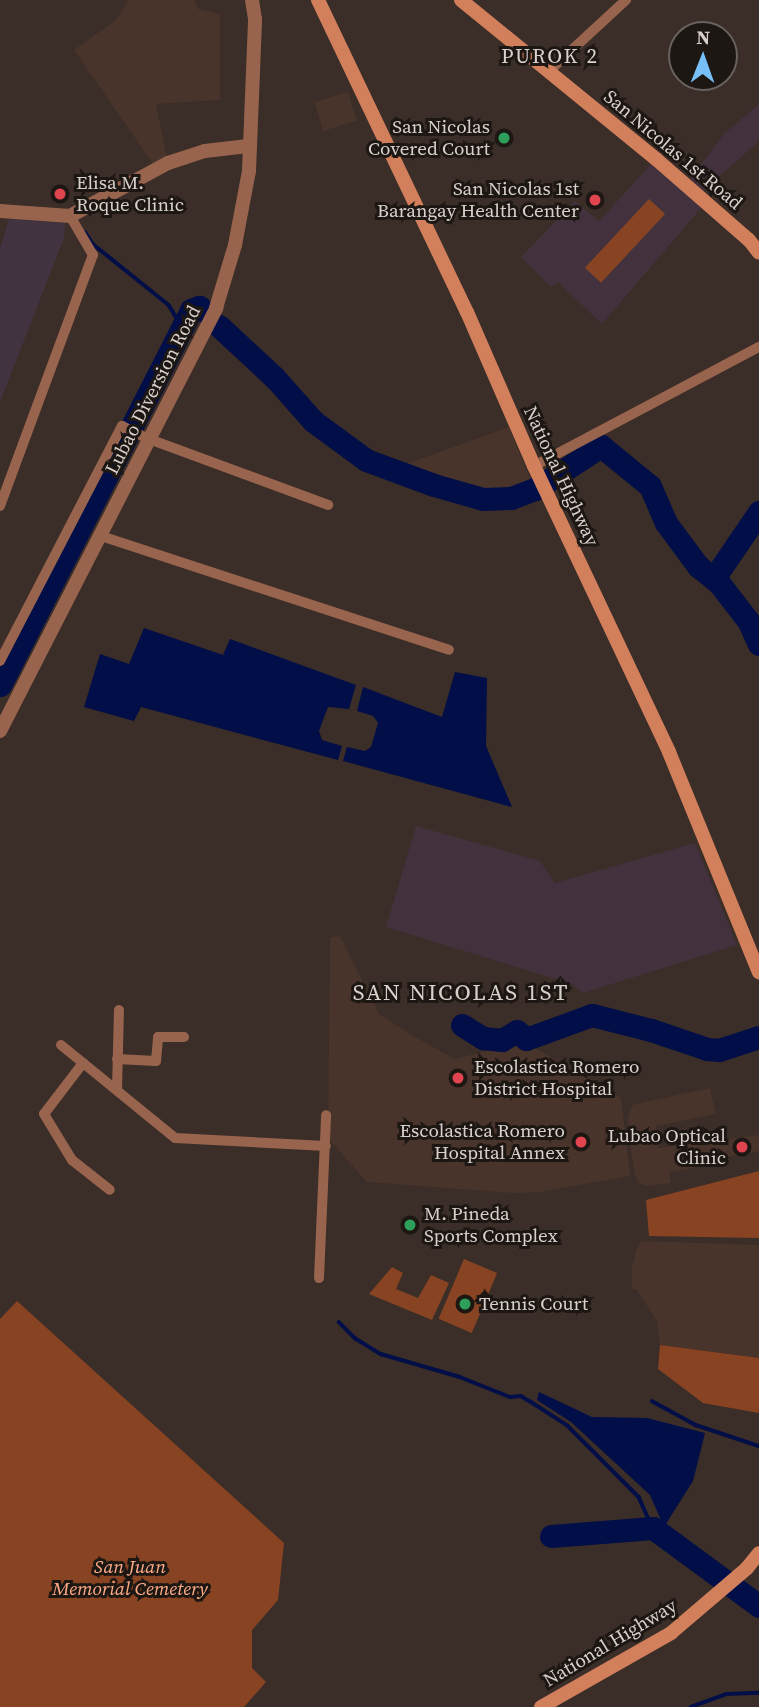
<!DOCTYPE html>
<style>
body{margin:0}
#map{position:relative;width:759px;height:1707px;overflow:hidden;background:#3b2d27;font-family:"Source Serif 4",serif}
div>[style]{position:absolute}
.built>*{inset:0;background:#49342b;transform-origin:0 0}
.industrial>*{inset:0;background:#413340}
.education>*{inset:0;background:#43323d}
.green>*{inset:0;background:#842;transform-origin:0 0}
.water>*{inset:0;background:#010e48}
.stream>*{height:3.5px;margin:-1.75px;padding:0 1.75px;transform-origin:1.75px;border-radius:1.75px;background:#010e48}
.river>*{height:23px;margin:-11.5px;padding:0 11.5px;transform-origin:11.5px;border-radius:11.5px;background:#010e48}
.minor>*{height:10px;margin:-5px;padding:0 5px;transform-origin:5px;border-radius:5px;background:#98644e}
.tertiary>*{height:14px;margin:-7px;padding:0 7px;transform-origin:7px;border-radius:7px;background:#98644e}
.secondary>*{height:14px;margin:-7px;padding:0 7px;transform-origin:7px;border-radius:7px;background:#d27f5c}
.dots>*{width:19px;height:19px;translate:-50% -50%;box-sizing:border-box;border:4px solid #1d1714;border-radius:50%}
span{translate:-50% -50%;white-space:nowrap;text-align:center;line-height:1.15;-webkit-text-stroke:6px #1d1714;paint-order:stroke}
.poi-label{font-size:19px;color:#d9d0cc}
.right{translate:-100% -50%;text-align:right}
.left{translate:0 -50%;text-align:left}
.street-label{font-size:19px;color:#d9d0cc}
.park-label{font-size:19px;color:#feab85;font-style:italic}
.neighbourhood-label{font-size:21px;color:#d9d0cc;letter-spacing:2px}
.quarter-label{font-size:23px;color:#d9d0cc;letter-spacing:2px}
.north{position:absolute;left:668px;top:21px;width:70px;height:70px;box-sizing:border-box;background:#1d1714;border:2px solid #68615e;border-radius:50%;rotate:1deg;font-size:19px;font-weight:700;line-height:28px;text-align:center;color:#d9d0cc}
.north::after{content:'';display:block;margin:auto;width:24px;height:32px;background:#77c0f7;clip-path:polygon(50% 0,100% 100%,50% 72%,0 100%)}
</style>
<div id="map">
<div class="built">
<div style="clip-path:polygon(129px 0,194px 0,198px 9px,220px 14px,220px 100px,156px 104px,167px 159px,154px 165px,74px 50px,116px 20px)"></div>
<div style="left:348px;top:92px;width:30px;height:35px;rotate:73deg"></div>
<div style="clip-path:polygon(509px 427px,531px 482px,509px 491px,484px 492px,398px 467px)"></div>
<div style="clip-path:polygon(340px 936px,379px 1014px,410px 1034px,454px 1059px,525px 1042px,621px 1098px,630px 1176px,539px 1192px,514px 1193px,367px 1182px,328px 1138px,330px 938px)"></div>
<div style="clip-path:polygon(710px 1088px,716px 1114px,656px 1126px,658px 1148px,759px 1135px,759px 1151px,699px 1162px,699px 1167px,669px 1172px,671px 1183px,647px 1186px,639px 1183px,635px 1175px,630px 1144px,628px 1120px,632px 1105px)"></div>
<div style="clip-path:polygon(642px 1241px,759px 1245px,759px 1358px,660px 1345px,657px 1321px,637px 1290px,632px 1289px,632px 1268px,637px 1247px)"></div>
</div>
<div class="industrial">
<div style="clip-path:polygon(9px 219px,65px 223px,64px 238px,0 402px,0 249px)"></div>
</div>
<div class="education">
<div style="clip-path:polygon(759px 104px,759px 141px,703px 191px,690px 179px,724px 134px)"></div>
<div style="clip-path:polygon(652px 163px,702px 207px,602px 324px,558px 282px,551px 287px,521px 257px,575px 201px,599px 221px)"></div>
<div style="clip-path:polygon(416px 826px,540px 861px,555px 883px,695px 843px,737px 945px,583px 993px,572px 984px,386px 927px)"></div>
</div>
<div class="green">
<div style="left:649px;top:199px;width:22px;height:94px;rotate:43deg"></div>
<div style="clip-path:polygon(759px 1171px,759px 1238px,649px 1236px,646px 1200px)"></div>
<div style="left:464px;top:1259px;width:36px;height:65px;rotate:23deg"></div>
<div style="clip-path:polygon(392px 1267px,403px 1273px,396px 1289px,418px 1298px,431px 1275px,449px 1283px,432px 1320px,369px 1294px)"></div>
<div style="clip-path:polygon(17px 1301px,284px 1543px,278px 1600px,252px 1630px,252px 1668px,266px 1682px,244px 1707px,0 1707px,0 1319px)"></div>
<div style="clip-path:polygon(660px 1345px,759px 1358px,759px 1413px,703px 1403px,658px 1369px)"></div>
</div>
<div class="water">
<div style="clip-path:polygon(144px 628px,223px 655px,230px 639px,356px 685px,349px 709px,328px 707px,319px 731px,322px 740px,342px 746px,338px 760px,141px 707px,134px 721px,84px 707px,100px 654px,129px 664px)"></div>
<div style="clip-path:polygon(455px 672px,487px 678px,486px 746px,512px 807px,343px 761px,347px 747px,365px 751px,371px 747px,378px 723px,373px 716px,357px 711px,363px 687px,442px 717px)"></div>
<div style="clip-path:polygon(539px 1392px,592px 1417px,647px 1418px,705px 1433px,693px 1481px,664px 1527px,650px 1495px,571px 1422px,537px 1400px)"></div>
</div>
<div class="stream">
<div style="left:85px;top:232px;width:14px;rotate:56deg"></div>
<div style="left:93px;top:244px;width:97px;rotate:38.8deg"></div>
<div style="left:169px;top:305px;width:27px;rotate:59deg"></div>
<div style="left:339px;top:1322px;width:23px;rotate:45deg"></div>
<div style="left:355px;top:1338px;width:31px;rotate:32deg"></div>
<div style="left:381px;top:1354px;width:82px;rotate:16.2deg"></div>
<div style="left:460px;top:1377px;width:54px;rotate:21.8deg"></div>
<div style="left:510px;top:1397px;width:11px;rotate:-5deg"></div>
<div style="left:521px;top:1396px;width:17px;rotate:31deg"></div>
<div style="left:536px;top:1405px;width:38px;rotate:33deg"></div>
<div style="left:568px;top:1426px;width:100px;rotate:45deg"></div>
<div style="left:639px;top:1497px;width:34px;rotate:66deg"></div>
<div style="left:652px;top:1401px;width:50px;rotate:28.6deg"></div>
<div style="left:696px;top:1425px;width:66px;rotate:18.4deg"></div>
<div style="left:691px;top:1707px;width:37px;rotate:-20deg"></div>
<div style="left:726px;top:1694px;width:33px;rotate:-2deg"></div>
</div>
<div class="river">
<div style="left:219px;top:326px;width:76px;rotate:42.9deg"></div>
<div style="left:275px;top:378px;width:57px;rotate:48.5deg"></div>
<div style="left:313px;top:421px;width:66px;rotate:36.3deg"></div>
<div style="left:366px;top:460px;width:72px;rotate:20.2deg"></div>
<div style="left:434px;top:485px;width:51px;rotate:15.9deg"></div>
<div style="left:483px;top:499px;width:28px;rotate:-2deg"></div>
<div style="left:511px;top:498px;width:26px;rotate:-21deg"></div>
<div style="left:535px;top:489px;width:79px;rotate:-33.1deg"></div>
<div style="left:601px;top:446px;width:63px;rotate:39.2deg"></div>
<div style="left:650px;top:486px;width:40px;rotate:66.6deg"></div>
<div style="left:666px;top:523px;width:54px;rotate:53.3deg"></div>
<div style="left:698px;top:566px;width:27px;rotate:39deg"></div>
<div style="left:719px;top:583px;width:49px;rotate:52.4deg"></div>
<div style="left:749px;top:622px;width:24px;rotate:66deg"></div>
<div style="left:714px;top:578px;width:80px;rotate:-55.7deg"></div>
<div style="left:0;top:685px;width:421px;rotate:-63deg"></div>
<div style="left:191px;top:310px;width:9px;rotate:-21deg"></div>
<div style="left:199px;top:307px;width:4px;rotate:45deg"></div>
<div style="left:462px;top:1025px;width:25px;rotate:32deg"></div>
<div style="left:483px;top:1038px;width:19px;rotate:6deg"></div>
<div style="left:502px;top:1040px;width:17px;rotate:-31deg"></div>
<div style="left:517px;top:1031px;width:12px;rotate:42deg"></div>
<div style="left:526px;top:1039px;width:70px;rotate:-20deg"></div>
<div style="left:592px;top:1015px;width:61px;rotate:14.3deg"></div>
<div style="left:651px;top:1030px;width:59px;rotate:18.7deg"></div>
<div style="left:707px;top:1049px;width:12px;rotate:5deg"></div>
<div style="left:719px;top:1050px;width:42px;rotate:-18deg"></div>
<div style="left:551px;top:1536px;width:102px;rotate:-4.5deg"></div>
<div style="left:653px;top:1528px;width:132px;rotate:36.3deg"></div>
</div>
<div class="minor">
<div style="left:549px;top:71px;width:105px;rotate:-42.7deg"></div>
<div style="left:534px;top:466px;width:255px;rotate:-27.9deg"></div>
<div style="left:0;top:506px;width:268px;rotate:-69.7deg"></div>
<div style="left:93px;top:255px;width:45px;rotate:-120.5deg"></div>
<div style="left:101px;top:536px;width:366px;rotate:18.1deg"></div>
<div style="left:0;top:661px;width:265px;rotate:-62.6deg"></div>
<div style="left:122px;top:426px;width:30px;rotate:26deg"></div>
<div style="left:149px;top:439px;width:191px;rotate:20.2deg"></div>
<div style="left:61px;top:1045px;width:147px;rotate:39.2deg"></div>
<div style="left:175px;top:1138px;width:151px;rotate:3deg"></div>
<div style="left:117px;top:1059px;width:39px;rotate:3deg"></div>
<div style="left:156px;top:1061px;width:24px;rotate:-85deg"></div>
<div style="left:158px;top:1037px;width:26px"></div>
<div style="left:83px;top:1063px;width:64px;rotate:127.4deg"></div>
<div style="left:44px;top:1114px;width:54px;rotate:58.7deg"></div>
<div style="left:72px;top:1160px;width:48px;rotate:38.3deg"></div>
<div style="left:117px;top:1090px;width:80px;rotate:-88.6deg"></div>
<div style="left:319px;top:1278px;width:163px;rotate:-87.5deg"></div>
</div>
<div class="tertiary">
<div style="left:0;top:211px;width:70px;rotate:4.1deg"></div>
<div style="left:70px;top:216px;width:111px;rotate:-28.4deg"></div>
<div style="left:168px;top:163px;width:39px;rotate:-18deg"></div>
<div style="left:205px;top:151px;width:43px;rotate:-6.6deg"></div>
<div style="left:0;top:731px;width:475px;rotate:-62.9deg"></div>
<div style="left:216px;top:308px;width:66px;rotate:-73.2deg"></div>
<div style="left:235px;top:245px;width:75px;rotate:-79.3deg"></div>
<div style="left:249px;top:171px;width:152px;rotate:-87.7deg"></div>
<div style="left:255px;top:19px;width:19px;rotate:-99deg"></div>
</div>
<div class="secondary">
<div style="left:318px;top:0;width:346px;rotate:64.5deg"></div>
<div style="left:467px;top:312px;width:168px;rotate:66.5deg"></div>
<div style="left:534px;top:466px;width:316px;rotate:64.7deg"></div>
<div style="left:669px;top:752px;width:238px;rotate:67.8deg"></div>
<div style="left:461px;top:0;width:252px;rotate:39.2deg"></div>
<div style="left:656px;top:159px;width:123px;rotate:41.1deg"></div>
<div style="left:749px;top:240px;width:16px;rotate:52deg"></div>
<div style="left:541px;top:1707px;width:150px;rotate:-29.6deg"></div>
<div style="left:671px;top:1633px;width:100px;rotate:-40.5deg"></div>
<div style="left:747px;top:1568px;width:19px;rotate:-51deg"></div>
</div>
<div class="dots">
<div style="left:504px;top:138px;background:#2e9e5b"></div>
<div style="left:60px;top:194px;background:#e0444e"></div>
<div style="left:595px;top:200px;background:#e0444e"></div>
<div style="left:458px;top:1078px;background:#e0444e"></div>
<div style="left:581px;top:1142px;background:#e0444e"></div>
<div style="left:742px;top:1147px;background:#e0444e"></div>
<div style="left:410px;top:1225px;background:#2e9e5b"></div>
<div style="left:465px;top:1304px;background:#2e9e5b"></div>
</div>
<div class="poi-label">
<span class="right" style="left:490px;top:138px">San Nicolas<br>Covered Court</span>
<span class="left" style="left:76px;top:194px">Elisa M.<br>Roque Clinic</span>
<span class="right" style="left:579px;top:200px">San Nicolas 1st<br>Barangay Health Center</span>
<span class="left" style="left:474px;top:1078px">Escolastica Romero<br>District Hospital</span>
<span class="right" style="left:565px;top:1142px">Escolastica Romero<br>Hospital Annex</span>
<span class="right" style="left:726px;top:1147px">Lubao Optical<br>Clinic</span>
<span class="left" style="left:424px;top:1225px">M. Pineda<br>Sports Complex</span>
<span class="left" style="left:479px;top:1304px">Tennis Court</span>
</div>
<div class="street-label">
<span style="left:673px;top:150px;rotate:40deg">San Nicolas 1st Road</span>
<span style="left:153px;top:390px;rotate:-63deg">Lubao Diversion Road</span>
<span style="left:561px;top:476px;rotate:65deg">National Highway</span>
<span style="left:610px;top:1643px;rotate:-31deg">National Highway</span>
</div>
<div class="park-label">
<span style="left:130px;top:1578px">San Juan<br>Memorial Cemetery</span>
</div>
<div class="neighbourhood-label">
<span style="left:550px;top:56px">PUROK 2</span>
</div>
<div class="quarter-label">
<span style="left:461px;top:992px">SAN NICOLAS 1ST</span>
</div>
<div class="north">N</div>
</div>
